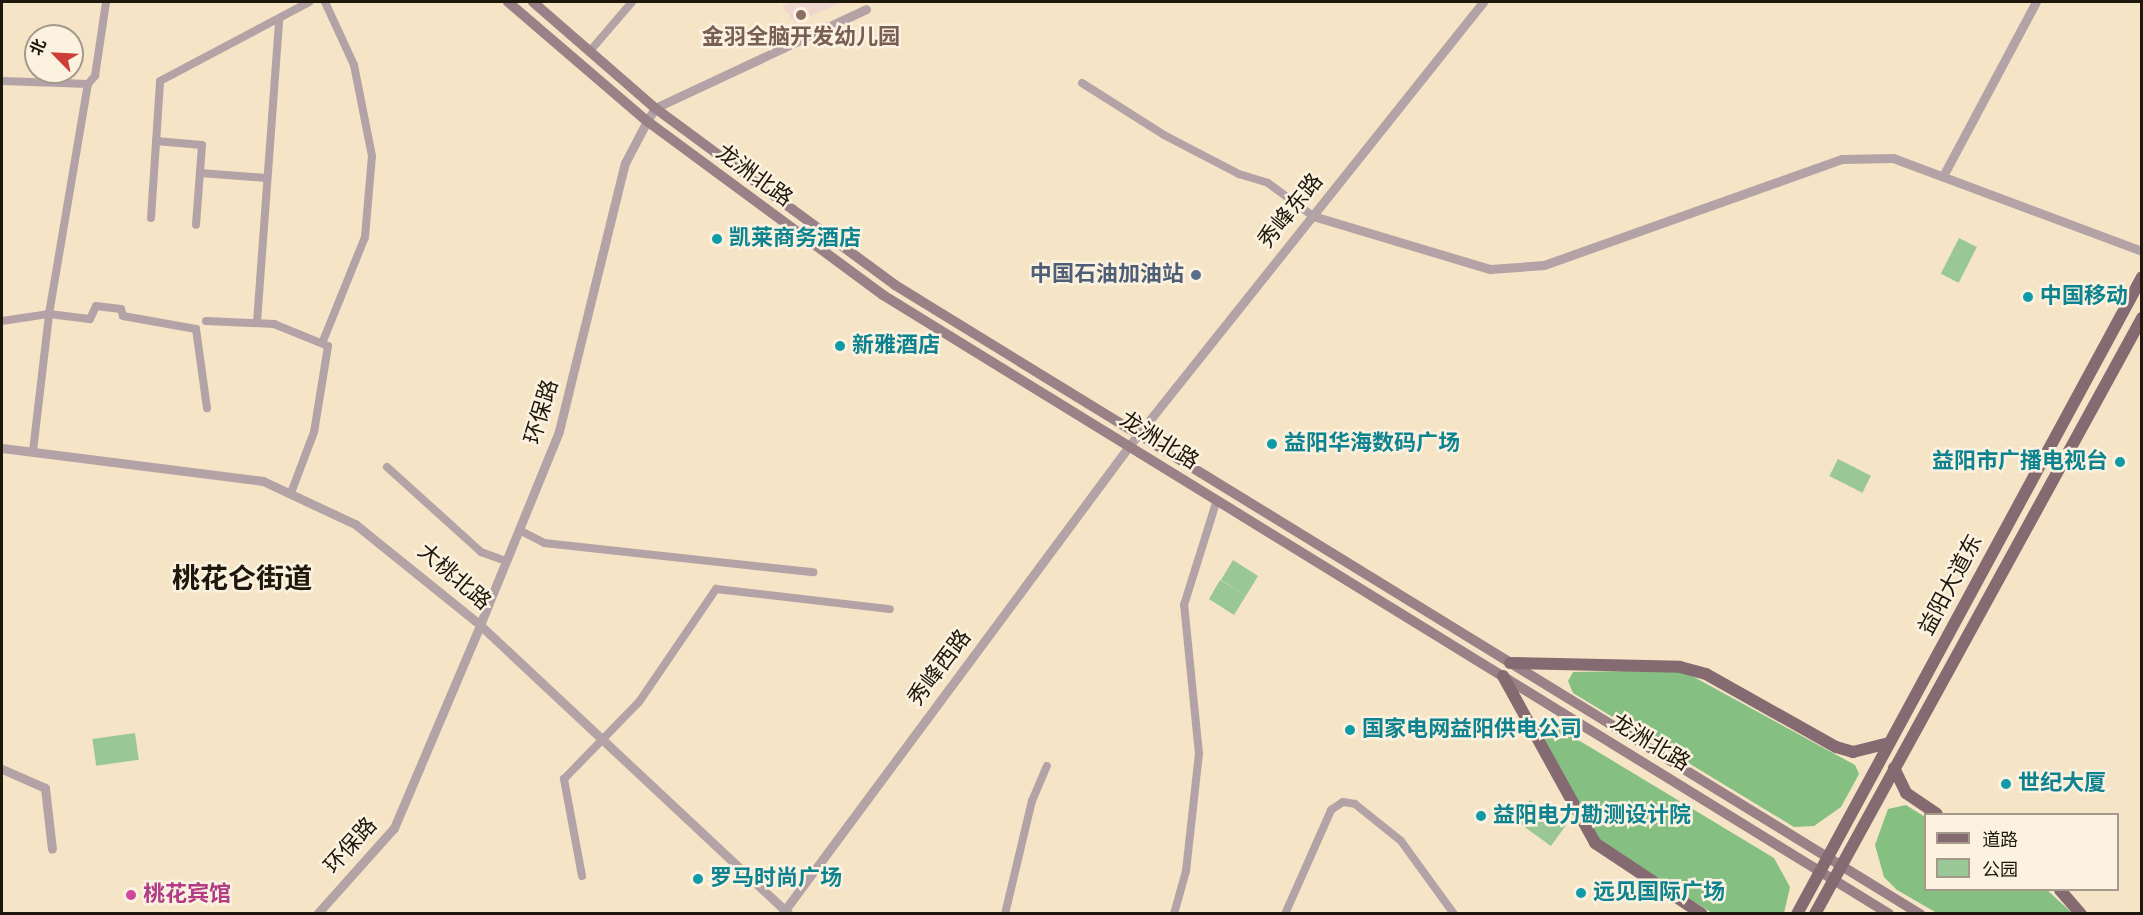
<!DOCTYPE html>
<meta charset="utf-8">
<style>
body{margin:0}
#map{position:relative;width:2143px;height:915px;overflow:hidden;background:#f5e4c5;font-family:"Sofia Sans Condensed","Noto Sans SC",sans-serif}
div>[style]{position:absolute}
.education>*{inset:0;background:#efd6cf}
.green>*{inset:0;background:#99c796;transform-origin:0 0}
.forest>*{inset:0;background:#85c082}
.minor>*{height:8px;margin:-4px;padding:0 4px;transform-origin:4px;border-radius:4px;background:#b3a2a6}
.tertiary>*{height:9px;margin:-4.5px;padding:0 4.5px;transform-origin:4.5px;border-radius:4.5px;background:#b3a2a6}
.secondary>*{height:10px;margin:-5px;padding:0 5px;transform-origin:5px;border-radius:5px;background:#998187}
.primary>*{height:12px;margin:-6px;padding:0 6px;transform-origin:6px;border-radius:6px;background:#866a71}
.dots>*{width:16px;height:16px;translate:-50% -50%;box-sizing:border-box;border:3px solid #fdf2e0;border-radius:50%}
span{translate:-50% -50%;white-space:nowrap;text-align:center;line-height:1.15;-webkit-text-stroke:5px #fdf2e0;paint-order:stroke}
.education-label{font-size:22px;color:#785e54;font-weight:700}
.street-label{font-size:22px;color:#1e170c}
.culture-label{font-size:22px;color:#0d838f;font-weight:700}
.left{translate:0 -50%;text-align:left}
.right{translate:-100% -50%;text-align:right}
.service-label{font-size:22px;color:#4e5e75;font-weight:700}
.hotel-label{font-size:22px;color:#b23c85;font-weight:700}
.district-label{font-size:28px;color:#1e170c;font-weight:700}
.frame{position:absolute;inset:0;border:3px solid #1e170c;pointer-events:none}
.legend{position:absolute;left:1924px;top:813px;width:195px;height:78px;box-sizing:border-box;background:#fdf2e0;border:2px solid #a49a8b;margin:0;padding:8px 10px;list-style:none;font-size:18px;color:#1e170c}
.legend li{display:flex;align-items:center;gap:12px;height:30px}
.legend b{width:30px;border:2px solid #a49a8b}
.north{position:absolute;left:24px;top:24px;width:60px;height:60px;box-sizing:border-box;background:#fdf2e0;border:2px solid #a49a8b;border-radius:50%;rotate:294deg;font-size:16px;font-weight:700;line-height:24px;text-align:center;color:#1e170c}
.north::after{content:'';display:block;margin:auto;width:21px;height:27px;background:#cc3e37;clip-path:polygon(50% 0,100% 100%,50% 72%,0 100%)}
</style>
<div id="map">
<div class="education">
<div style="clip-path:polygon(790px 2px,842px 2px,795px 23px,783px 7px)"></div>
</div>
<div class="green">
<div style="left:1959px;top:238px;width:20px;height:40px;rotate:27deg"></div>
<div style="left:1838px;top:459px;width:37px;height:19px;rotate:27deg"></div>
<div style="clip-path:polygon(1233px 560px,1258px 576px,1234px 615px,1209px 599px,1220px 580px,1245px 595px,1221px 580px)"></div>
<div style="left:135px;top:733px;width:27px;height:43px;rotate:82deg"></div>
<div style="left:1530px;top:800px;width:44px;height:25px;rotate:36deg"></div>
</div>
<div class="forest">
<div style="clip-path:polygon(1681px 670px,1855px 765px,1859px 774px,1841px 807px,1814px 826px,1794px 827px,1573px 693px,1568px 681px,1573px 672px)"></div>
<div style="clip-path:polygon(1550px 723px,1774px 858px,1790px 887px,1784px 913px,1712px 913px,1597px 839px,1542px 734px)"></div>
<div style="clip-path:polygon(1906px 805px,1925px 817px,1926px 890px,2047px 890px,2072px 913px,1937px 913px,1897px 890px,1884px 877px,1875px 845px,1888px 809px)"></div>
</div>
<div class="minor">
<div style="left:590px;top:51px;width:65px;rotate:-49.4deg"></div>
<div style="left:2px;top:81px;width:86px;rotate:2deg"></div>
<div style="left:88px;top:84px;width:11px;rotate:-49deg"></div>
<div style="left:95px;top:76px;width:75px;rotate:-81.5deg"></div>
<div style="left:1082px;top:83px;width:97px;rotate:32.4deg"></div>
<div style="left:1164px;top:135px;width:85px;rotate:27.5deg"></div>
<div style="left:1239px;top:174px;width:30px;rotate:17deg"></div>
<div style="left:1268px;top:183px;width:56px;rotate:36.3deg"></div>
<div style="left:156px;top:141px;width:46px;rotate:5deg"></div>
<div style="left:202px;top:145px;width:80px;rotate:94.3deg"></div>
<div style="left:200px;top:173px;width:67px;rotate:4.3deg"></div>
<div style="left:151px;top:218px;width:137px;rotate:-86.2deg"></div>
<div style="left:160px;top:81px;width:169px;rotate:-27.9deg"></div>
<div style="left:2px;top:321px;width:48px;rotate:-8.5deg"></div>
<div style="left:49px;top:314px;width:41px;rotate:7deg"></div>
<div style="left:90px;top:319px;width:14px;rotate:-65deg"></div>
<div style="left:96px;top:306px;width:25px;rotate:7deg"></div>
<div style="left:121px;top:309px;width:7px;rotate:74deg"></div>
<div style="left:123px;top:316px;width:74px;rotate:10.1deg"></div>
<div style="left:196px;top:329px;width:80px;rotate:82.1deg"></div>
<div style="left:206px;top:321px;width:68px;rotate:2.5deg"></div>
<div style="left:274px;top:324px;width:58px;rotate:22.2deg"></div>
<div style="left:328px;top:346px;width:87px;rotate:99.2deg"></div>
<div style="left:314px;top:432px;width:65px;rotate:110.7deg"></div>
<div style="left:257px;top:322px;width:303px;rotate:-85.8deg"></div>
<div style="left:323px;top:341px;width:112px;rotate:-68deg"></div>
<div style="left:365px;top:237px;width:81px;rotate:-85.1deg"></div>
<div style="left:372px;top:156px;width:93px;rotate:-101.2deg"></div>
<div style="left:354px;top:65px;width:69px;rotate:-114.7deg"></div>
<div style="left:33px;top:451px;width:138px;rotate:-83.3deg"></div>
<div style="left:49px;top:314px;width:233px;rotate:-80.4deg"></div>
<div style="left:387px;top:467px;width:127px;rotate:42.1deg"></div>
<div style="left:481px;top:552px;width:27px;rotate:20deg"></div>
<div style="left:519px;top:530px;width:28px;rotate:27deg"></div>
<div style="left:544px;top:543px;width:271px;rotate:6.2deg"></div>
<div style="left:582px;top:876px;width:99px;rotate:-100.5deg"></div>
<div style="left:564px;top:779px;width:107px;rotate:-45.8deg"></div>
<div style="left:639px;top:702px;width:137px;rotate:-55.7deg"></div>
<div style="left:716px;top:589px;width:175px;rotate:6.6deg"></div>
<div style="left:1005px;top:914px;width:116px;rotate:-76.6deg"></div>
<div style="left:1032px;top:801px;width:38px;rotate:-67deg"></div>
<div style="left:1174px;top:914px;width:45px;rotate:-74.4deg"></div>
<div style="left:1186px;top:871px;width:118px;rotate:-83.7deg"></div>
<div style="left:1199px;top:754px;width:150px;rotate:-95.7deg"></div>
<div style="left:1184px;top:605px;width:110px;rotate:-72.6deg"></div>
<div style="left:1285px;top:914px;width:114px;rotate:-66.1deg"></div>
<div style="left:1331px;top:810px;width:14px;rotate:-34deg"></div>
<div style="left:1343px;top:802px;width:12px;rotate:9deg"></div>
<div style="left:1355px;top:804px;width:59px;rotate:38.8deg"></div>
<div style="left:1401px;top:841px;width:90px;rotate:54deg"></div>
</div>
<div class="tertiary">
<div style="left:1943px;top:176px;width:197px;rotate:-61.9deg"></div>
<div style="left:1313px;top:216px;width:185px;rotate:16.7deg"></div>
<div style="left:1490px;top:269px;width:54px;rotate:-4.2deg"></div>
<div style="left:1544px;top:265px;width:316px;rotate:-19.6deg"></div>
<div style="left:1842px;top:159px;width:51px;rotate:-1.1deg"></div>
<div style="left:1893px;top:158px;width:266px;rotate:20.5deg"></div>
<div style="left:2px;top:448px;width:263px;rotate:7.2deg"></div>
<div style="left:263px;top:481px;width:102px;rotate:25.1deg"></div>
<div style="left:355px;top:524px;width:161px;rotate:38.9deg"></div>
<div style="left:480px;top:625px;width:422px;rotate:43.1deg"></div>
<div style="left:2px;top:769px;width:47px;rotate:23.8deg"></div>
<div style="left:45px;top:788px;width:61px;rotate:83.5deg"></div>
<div style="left:317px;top:914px;width:115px;rotate:-48.2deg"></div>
<div style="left:394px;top:828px;width:220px;rotate:-67deg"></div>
<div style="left:480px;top:625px;width:209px;rotate:-67.8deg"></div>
<div style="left:559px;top:431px;width:276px;rotate:-76.2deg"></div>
<div style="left:625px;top:163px;width:47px;rotate:-62.4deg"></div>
<div style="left:647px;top:121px;width:15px;rotate:-58deg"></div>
<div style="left:655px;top:108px;width:233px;rotate:-25.1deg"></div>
<div style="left:782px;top:914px;width:583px;rotate:-53.44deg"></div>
<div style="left:1129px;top:446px;width:568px;rotate:-51.43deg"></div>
</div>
<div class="secondary">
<div style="left:508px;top:2px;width:183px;rotate:40.6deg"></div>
<div style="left:647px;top:121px;width:293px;rotate:36.4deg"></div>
<div style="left:883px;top:295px;width:1181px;rotate:31.6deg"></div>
<div style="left:533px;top:2px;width:162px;rotate:41deg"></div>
<div style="left:655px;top:108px;width:298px;rotate:36.4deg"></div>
<div style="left:895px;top:285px;width:1203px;rotate:31.54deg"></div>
</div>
<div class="primary">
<div style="left:1510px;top:663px;width:170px;rotate:1.3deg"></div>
<div style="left:1680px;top:667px;width:27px;rotate:15deg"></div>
<div style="left:1706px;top:674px;width:149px;rotate:29.3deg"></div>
<div style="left:1836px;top:747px;width:18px;rotate:16deg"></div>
<div style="left:1853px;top:752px;width:37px;rotate:-14deg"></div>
<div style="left:1503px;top:676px;width:191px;rotate:61.1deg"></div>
<div style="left:1595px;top:843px;width:128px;rotate:33.6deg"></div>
<div style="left:1894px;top:768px;width:28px;rotate:64deg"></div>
<div style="left:1906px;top:793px;width:37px;rotate:34deg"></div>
<div style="left:2060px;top:890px;width:32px;rotate:49deg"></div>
<div style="left:1797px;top:914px;width:724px;rotate:-61.56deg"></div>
<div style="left:1815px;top:914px;width:680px;rotate:-61.25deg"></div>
</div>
<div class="dots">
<div style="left:801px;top:15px;background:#8d6e63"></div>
<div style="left:717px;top:239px;background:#0f9aa8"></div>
<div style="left:1196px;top:275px;background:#5c6f8a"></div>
<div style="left:2028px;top:297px;background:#0f9aa8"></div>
<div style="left:840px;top:346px;background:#0f9aa8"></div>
<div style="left:1272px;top:444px;background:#0f9aa8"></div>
<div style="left:2120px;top:462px;background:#0f9aa8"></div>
<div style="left:1350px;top:730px;background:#0f9aa8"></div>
<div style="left:2006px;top:784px;background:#0f9aa8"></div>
<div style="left:1481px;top:816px;background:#0f9aa8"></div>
<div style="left:698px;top:879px;background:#0f9aa8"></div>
<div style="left:1581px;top:893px;background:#0f9aa8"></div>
<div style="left:131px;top:895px;background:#d1479c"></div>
</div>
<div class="education-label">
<span style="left:801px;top:38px">金羽全脑开发幼儿园</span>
</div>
<div class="street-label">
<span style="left:754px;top:176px;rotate:36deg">龙洲北路</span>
<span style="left:1291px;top:211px;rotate:-51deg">秀峰东路</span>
<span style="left:542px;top:412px;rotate:-73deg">环保路</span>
<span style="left:1159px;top:441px;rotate:32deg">龙洲北路</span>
<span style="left:454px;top:577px;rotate:41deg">大桃北路</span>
<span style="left:1951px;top:585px;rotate:-62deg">益阳大道东</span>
<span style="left:940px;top:668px;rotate:-53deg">秀峰西路</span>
<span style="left:1650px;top:743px;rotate:31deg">龙洲北路</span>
<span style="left:351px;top:846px;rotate:-48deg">环保路</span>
</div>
<div class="culture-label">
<span class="left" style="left:729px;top:239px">凯莱商务酒店</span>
<span class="left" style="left:2040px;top:297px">中国移动</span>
<span class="left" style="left:852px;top:346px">新雅酒店</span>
<span class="left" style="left:1284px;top:444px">益阳华海数码广场</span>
<span class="right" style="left:2108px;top:462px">益阳市广播电视台</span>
<span class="left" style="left:1362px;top:730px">国家电网益阳供电公司</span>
<span class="left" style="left:2018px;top:784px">世纪大厦</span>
<span class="left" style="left:1493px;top:816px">益阳电力勘测设计院</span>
<span class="left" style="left:710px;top:879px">罗马时尚广场</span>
<span class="left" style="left:1593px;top:893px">远见国际广场</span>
</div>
<div class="service-label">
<span class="right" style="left:1184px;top:275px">中国石油加油站</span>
</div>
<div class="hotel-label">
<span class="left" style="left:143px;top:895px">桃花宾馆</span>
</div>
<div class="district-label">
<span style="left:242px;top:580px">桃花仑街道</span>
</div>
<div class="frame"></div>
<ul class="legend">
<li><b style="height:8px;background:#866a71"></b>道路</li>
<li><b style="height:16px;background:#99c796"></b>公园</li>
</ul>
<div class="north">北</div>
</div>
